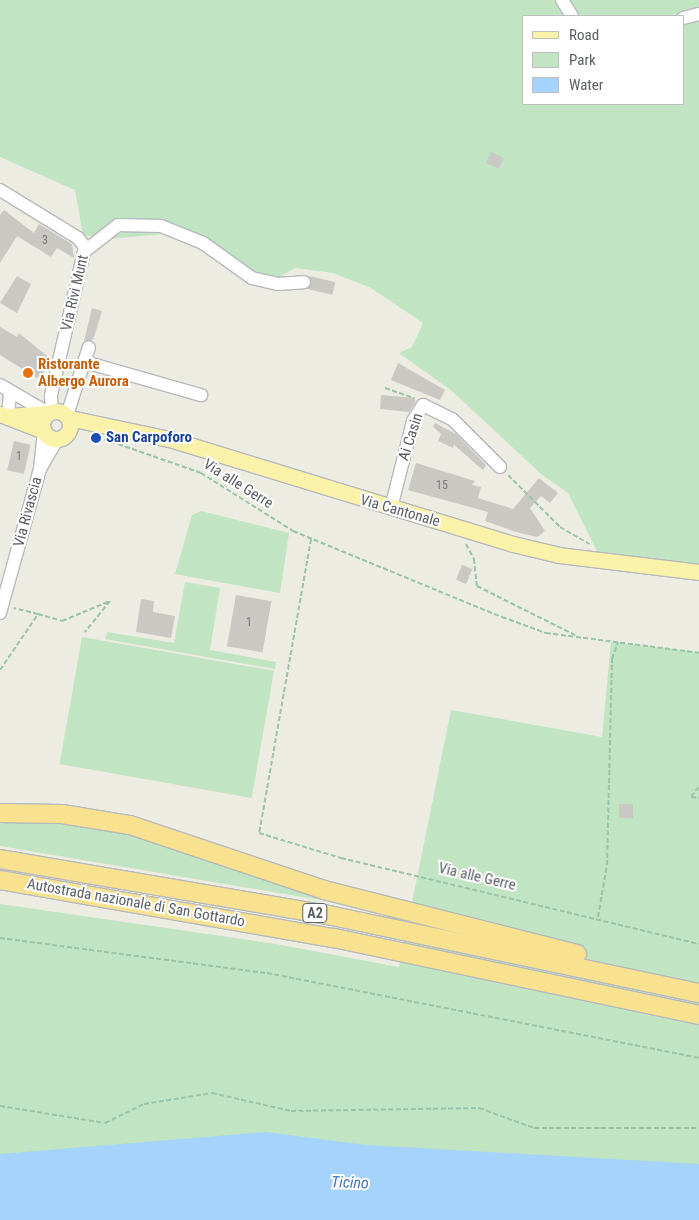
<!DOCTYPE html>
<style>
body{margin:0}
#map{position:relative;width:699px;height:1220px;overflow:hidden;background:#edece3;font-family:"Roboto Condensed",sans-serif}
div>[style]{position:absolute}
.green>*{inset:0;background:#c1e4c2;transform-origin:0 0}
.water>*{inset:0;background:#a5d3fb}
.building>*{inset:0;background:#cac8c2;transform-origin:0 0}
.path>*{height:2px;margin-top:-1px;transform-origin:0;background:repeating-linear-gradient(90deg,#9ac4a8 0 5px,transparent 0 7.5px)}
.roads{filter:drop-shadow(1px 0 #b6b9bd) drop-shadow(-1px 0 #b6b9bd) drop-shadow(0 1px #b6b9bd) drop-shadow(0 -1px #b6b9bd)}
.minor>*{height:12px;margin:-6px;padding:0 6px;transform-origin:6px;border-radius:6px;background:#fff}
.major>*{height:15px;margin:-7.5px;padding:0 7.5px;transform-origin:7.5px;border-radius:7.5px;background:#fbf2aa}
.major>.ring{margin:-7.5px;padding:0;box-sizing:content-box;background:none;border:15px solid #fbf2aa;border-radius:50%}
.highway>*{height:18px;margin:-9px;padding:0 9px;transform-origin:9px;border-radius:9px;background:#f8e28f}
.dots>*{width:14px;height:14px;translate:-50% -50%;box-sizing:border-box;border:2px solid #fff;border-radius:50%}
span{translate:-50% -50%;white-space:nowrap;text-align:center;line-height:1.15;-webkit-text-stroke:4px #fff;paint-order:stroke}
.number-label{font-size:12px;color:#77797b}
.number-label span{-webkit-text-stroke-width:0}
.shield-label span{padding:1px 4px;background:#fff;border:1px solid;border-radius:4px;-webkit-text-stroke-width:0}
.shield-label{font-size:14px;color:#5b5f63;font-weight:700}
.street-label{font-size:15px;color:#5b5f63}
.food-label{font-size:15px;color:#c56008;font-weight:700}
.left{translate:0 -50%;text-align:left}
.transit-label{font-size:15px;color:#164399;font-weight:700}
.water-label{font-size:16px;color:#4678b5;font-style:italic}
.legend{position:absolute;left:522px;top:15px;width:162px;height:90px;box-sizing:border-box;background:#fff;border:1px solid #bdbfc1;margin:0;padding:6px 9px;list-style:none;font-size:15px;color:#5b5f63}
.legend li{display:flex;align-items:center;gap:10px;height:25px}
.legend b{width:25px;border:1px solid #bdbfc1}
</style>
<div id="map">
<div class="green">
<div style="clip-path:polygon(evenodd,0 0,699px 0,699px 572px,602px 561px,568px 493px,541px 474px,452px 391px,399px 353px,412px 347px,423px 323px,371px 288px,333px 273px,295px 268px,269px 283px,185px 232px,108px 239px,83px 235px,75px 190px,0 157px,0 0,523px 16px,683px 16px,683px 104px,523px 104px,523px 16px)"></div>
<div style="clip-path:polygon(201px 511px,289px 533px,280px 593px,175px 574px,192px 515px)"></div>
<div style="clip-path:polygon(185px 582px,220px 588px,210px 650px,276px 662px,275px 669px,105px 639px,107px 632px,174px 643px)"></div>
<div style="left:82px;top:637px;width:195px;height:129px;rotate:10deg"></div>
<div style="clip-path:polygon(611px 642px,699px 652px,699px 1220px,0 1220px,0 904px,276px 944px,399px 967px,451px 710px,602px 737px)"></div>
<div style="clip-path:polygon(0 818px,99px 823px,332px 902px,0 846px)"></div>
</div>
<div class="water">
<div style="clip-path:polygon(266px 1132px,366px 1145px,699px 1164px,699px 1220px,0 1220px,0 1154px)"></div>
</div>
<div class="building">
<div style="left:491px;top:152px;width:14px;height:12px;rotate:25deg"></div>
<div style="clip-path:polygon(4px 210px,34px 233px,39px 224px,72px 244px,74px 258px,57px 248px,51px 257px,17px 236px,0 263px,0 215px)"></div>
<div style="clip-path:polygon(17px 276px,31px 284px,17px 313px,0 303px)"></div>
<div style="left:309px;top:276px;width:27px;height:13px;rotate:13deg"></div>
<div style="clip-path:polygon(92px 308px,102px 311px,93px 340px,84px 341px)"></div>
<div style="clip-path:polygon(0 327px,17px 337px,19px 333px,47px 356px,51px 361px,41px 376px,37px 378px,0 355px)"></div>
<div style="clip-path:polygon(398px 363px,445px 390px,440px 400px,391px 380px)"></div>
<div style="clip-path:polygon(381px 395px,415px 398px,415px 403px,409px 412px,380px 409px)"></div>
<div style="clip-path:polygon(435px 423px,456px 434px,486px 465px,483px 470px,454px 445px,453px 448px,438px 441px,441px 434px,433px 427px)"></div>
<div style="left:14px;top:441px;width:17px;height:30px;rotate:13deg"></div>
<div style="clip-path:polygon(416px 463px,475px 481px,472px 485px,481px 487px,478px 498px,513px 509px,539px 478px,558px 493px,550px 503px,541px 496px,530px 508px,545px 531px,537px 537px,516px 532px,485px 521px,488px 512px,408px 490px)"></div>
<div style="left:462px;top:565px;width:11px;height:16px;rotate:22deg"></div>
<div style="left:236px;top:595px;width:36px;height:52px;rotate:10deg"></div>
<div style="clip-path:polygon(141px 599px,154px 601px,153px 612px,175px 616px,171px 638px,136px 632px)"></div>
<div style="left:619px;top:804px;width:14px;height:14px"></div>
</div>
<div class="path">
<div style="left:385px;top:388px;width:31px;rotate:19deg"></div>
<div style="left:104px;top:439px;width:103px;rotate:19.3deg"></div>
<div style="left:201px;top:473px;width:109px;rotate:32.2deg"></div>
<div style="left:293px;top:531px;width:226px;rotate:22.4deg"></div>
<div style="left:502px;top:617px;width:47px;rotate:20deg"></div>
<div style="left:546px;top:633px;width:154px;rotate:7.4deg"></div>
<div style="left:508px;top:475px;width:74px;rotate:45deg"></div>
<div style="left:560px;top:527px;width:34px;rotate:30deg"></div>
<div style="left:311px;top:539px;width:299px;rotate:100deg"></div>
<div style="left:259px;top:833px;width:86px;rotate:17deg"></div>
<div style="left:341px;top:858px;width:368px;rotate:13.5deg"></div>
<div style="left:466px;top:544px;width:17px;rotate:62deg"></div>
<div style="left:474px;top:559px;width:27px;rotate:84deg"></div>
<div style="left:477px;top:586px;width:112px;rotate:26.6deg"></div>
<div style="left:38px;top:614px;width:25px;rotate:16deg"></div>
<div style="left:62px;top:621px;width:52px;rotate:-22.6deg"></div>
<div style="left:110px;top:601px;width:40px;rotate:129deg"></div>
<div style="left:0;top:670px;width:68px;rotate:-55.8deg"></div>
<div style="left:38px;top:614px;width:25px;rotate:-166deg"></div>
<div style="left:699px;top:787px;width:13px;rotate:129deg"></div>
<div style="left:691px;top:797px;width:8px;rotate:7deg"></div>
<div style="left:598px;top:917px;width:53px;rotate:-80.2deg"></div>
<div style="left:607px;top:865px;width:206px;rotate:-88.6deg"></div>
<div style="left:612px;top:659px;width:18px;rotate:-71deg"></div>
<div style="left:0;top:938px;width:269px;rotate:7.5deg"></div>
<div style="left:267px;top:973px;width:440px;rotate:11.1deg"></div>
<div style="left:0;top:1106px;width:106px;rotate:9.2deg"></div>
<div style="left:105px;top:1123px;width:43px;rotate:-26deg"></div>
<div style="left:144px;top:1104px;width:69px;rotate:-9.2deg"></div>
<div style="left:212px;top:1093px;width:81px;rotate:12.8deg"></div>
<div style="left:291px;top:1111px;width:188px;rotate:-0.9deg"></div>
<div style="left:479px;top:1108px;width:59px;rotate:20deg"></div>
<div style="left:534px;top:1128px;width:165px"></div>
</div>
<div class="roads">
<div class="minor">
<div style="left:562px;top:0;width:19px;rotate:58deg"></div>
<div style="left:683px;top:18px;width:16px;rotate:-14deg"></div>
<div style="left:0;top:190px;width:92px;rotate:31.6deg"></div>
<div style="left:78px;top:238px;width:11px;rotate:52deg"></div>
<div style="left:85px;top:247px;width:153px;rotate:102.9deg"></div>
<div style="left:51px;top:396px;width:15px;rotate:86deg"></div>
<div style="left:85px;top:251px;width:42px;rotate:-38.2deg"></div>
<div style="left:118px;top:225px;width:43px;rotate:1.3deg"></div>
<div style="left:161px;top:226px;width:45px;rotate:22deg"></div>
<div style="left:203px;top:243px;width:60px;rotate:35.5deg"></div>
<div style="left:252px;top:278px;width:27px;rotate:13deg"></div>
<div style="left:278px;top:284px;width:26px;rotate:-4deg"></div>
<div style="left:85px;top:362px;width:121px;rotate:15.9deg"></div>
<div style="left:0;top:385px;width:56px;rotate:30.3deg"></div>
<div style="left:67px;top:415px;width:71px;rotate:-72.1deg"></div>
<div style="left:8px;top:416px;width:24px;rotate:-85deg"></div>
<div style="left:40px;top:469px;width:34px;rotate:-60deg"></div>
<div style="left:391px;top:508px;width:90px;rotate:-75.8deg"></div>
<div style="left:413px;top:421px;width:19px;rotate:-58deg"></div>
<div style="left:423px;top:405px;width:32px;rotate:26deg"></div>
<div style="left:452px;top:419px;width:68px;rotate:45deg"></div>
<div style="left:0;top:613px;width:149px;rotate:-74.5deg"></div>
<div style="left:40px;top:469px;width:38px;rotate:-84deg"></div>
</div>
<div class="major">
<div class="ring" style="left:42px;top:411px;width:13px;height:13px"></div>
<div style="left:0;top:414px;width:47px;rotate:21.1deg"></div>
<div style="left:8px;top:416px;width:40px;rotate:-4.3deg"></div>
<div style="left:69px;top:418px;width:106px;rotate:11.9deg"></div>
<div style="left:173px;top:440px;width:356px;rotate:17deg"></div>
<div style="left:513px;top:544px;width:47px;rotate:13.4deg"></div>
<div style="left:559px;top:555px;width:141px;rotate:6.9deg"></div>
</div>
<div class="highway">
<div style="left:0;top:813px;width:62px;rotate:0.9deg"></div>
<div style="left:62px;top:814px;width:69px;rotate:9.2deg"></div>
<div style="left:130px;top:825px;width:205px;rotate:18.5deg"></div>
<div style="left:324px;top:890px;width:261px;rotate:14.2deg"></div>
<div style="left:0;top:859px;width:333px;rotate:9.7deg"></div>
<div style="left:328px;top:915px;width:379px;rotate:11.9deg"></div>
<div style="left:0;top:880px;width:339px;rotate:9.9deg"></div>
<div style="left:334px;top:938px;width:373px;rotate:11.9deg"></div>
</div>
</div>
<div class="dots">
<div style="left:28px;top:373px;background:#e8710a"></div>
<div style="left:96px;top:438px;background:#1a4fb4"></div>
</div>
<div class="number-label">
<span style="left:45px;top:241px">3</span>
<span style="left:19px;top:457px">1</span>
<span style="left:442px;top:486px">15</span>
<span style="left:249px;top:623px">1</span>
</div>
<div class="shield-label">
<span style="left:315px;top:913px">A2</span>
</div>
<div class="street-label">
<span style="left:75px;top:293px;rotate:-77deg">Via Rivi Munt</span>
<span style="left:411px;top:437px;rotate:-72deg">Ai Casin</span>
<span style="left:238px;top:484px;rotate:32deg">Via alle Gerre</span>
<span style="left:400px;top:511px;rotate:16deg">Via Cantonale</span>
<span style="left:28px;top:512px;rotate:-75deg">Via Rivascia</span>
<span style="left:477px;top:877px;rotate:13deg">Via alle Gerre</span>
<span style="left:136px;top:903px;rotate:10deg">Autostrada nazionale di San Gottardo</span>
</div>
<div class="food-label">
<span class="left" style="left:38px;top:373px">Ristorante<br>Albergo Aurora</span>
</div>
<div class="transit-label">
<span class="left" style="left:106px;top:438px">San Carpoforo</span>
</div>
<div class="water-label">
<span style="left:350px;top:1183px;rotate:2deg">Ticino</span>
</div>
<ul class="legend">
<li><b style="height:6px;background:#fbf2aa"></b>Road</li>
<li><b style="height:14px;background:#c1e4c2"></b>Park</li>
<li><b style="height:14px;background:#a5d3fb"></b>Water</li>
</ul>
</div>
